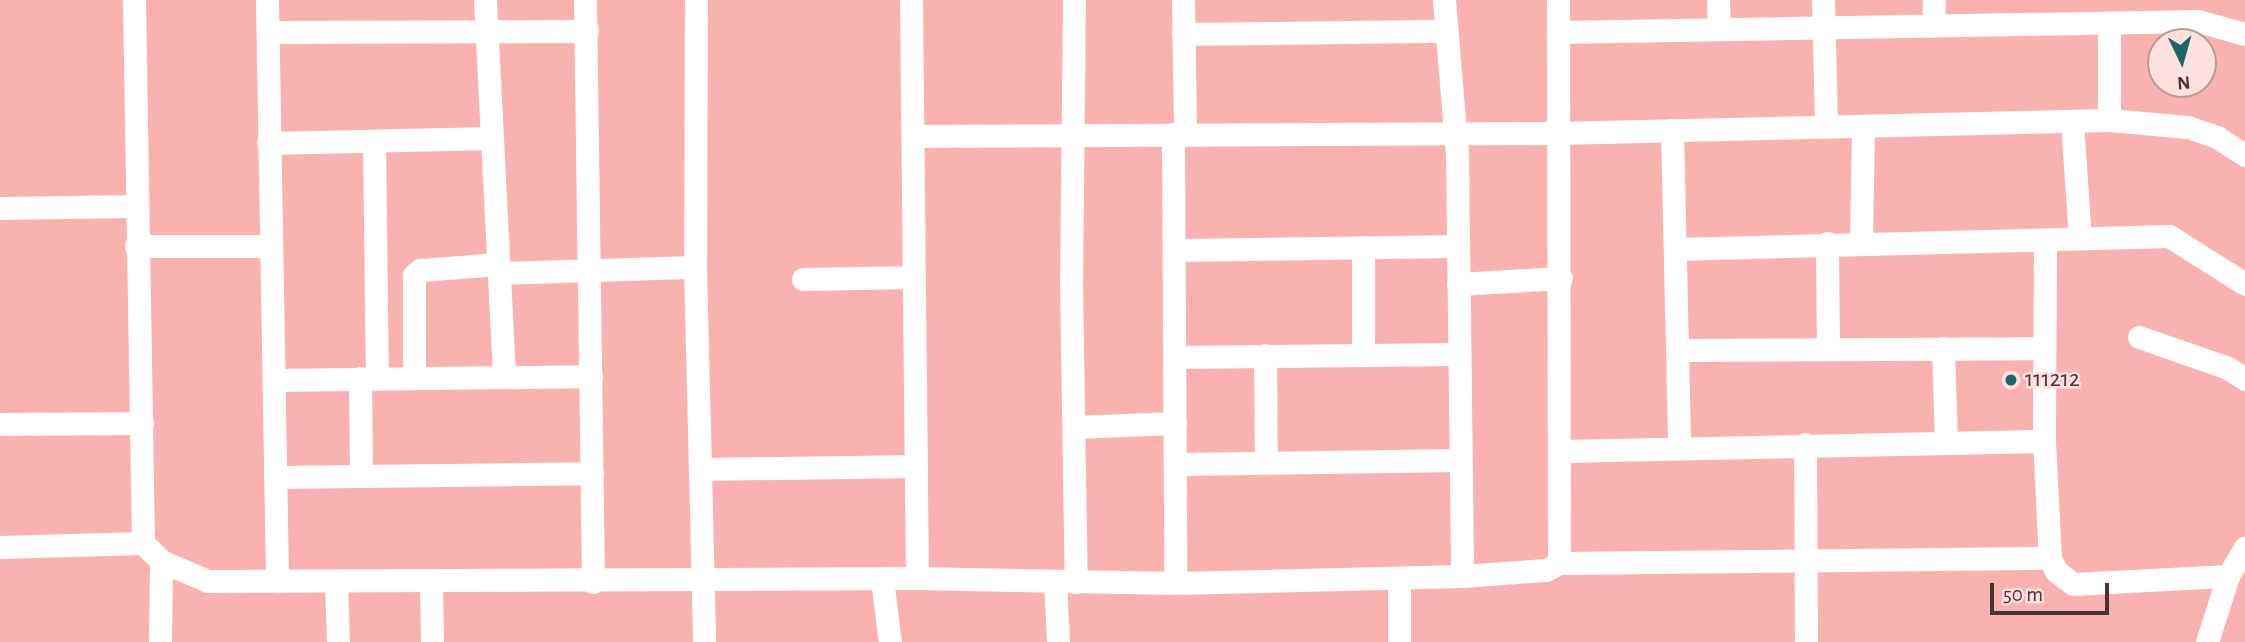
<!DOCTYPE html>
<style>
body{margin:0}
#map{position:relative;width:2245px;height:642px;overflow:hidden;background:#f9b2b0;font-family:"Alegreya Sans",sans-serif}
div>[style]{position:absolute}
.minor>*{height:23px;margin:-11.5px;padding:0 11.5px;transform-origin:11.5px;border-radius:11.5px;background:#fff}
.dots>*{width:19px;height:19px;translate:-50% -50%;box-sizing:border-box;border:4px solid #fee0de;border-radius:50%}
span{translate:-50% -50%;white-space:nowrap;text-align:center;line-height:1.15;-webkit-text-stroke:5px #fee0de;paint-order:stroke}
.poi-label{font-size:24px;color:#4e3131}
.left{translate:0 -50%;text-align:left}
.north{position:absolute;left:2147px;top:28px;width:70px;height:70px;box-sizing:border-box;background:#fee0de;border:2px solid #b89a99;border-radius:50%;rotate:175deg;font-size:19px;font-weight:700;line-height:28px;text-align:center;color:#4e3131}
.north::after{content:'';display:block;margin:auto;width:24px;height:32px;background:#19676b;clip-path:polygon(50% 0,100% 100%,50% 72%,0 100%)}
.scale{position:absolute;left:1990px;top:583px;width:119px;height:32px;box-sizing:border-box;border:4px solid #4e3131;border-top:0;padding-left:9px;font-size:21px;line-height:24px;white-space:nowrap;color:#4e3131;-webkit-text-stroke:5px #fee0de;paint-order:stroke}
</style>
<div id="map">
<div class="minor">
<div style="left:134px;top:0;width:543px;rotate:89.05deg"></div>
<div style="left:143px;top:543px;width:25px;rotate:45deg"></div>
<div style="left:161px;top:561px;width:51px;rotate:23.1deg"></div>
<div style="left:208px;top:581px;width:709px;rotate:-0.24deg"></div>
<div style="left:917px;top:578px;width:258px;rotate:1.1deg"></div>
<div style="left:1175px;top:583px;width:287px;rotate:-1.4deg"></div>
<div style="left:1462px;top:576px;width:84px;rotate:-4.1deg"></div>
<div style="left:1546px;top:570px;width:15px;rotate:-28deg"></div>
<div style="left:1559px;top:563px;width:491px;rotate:-0.6deg"></div>
<div style="left:267px;top:0;width:581px;rotate:89.01deg"></div>
<div style="left:485px;top:0;width:376px;rotate:87.1deg"></div>
<div style="left:585px;top:0;width:582px;rotate:89.21deg"></div>
<div style="left:696px;top:0;width:267px;rotate:90.2deg"></div>
<div style="left:695px;top:267px;width:375px;rotate:88.6deg"></div>
<div style="left:911px;top:0;width:578px;rotate:89.41deg"></div>
<div style="left:1074px;top:0;width:280px;rotate:90.6deg"></div>
<div style="left:1071px;top:280px;width:302px;rotate:89.1deg"></div>
<div style="left:1183px;top:0;width:133px;rotate:89.1deg"></div>
<div style="left:1444px;top:0;width:155px;rotate:85.2deg"></div>
<div style="left:1457px;top:154px;width:422px;rotate:89.3deg"></div>
<div style="left:1558px;top:0;width:563px;rotate:89.9deg"></div>
<div style="left:1718px;top:0;width:28px;rotate:88deg"></div>
<div style="left:1823px;top:0;width:126px;rotate:88.6deg"></div>
<div style="left:1933px;top:26px;width:26px;rotate:-88deg"></div>
<div style="left:269px;top:32px;width:318px;rotate:-0.2deg"></div>
<div style="left:1558px;top:32px;width:640px;rotate:-0.98deg"></div>
<div style="left:2198px;top:21px;width:49px;rotate:15.5deg"></div>
<div style="left:1183px;top:34px;width:262px;rotate:-0.7deg"></div>
<div style="left:2109px;top:120px;width:96px;rotate:-90deg"></div>
<div style="left:2072px;top:122px;width:116px;rotate:86.1deg"></div>
<div style="left:1672px;top:130px;width:315px;rotate:88.7deg"></div>
<div style="left:1173px;top:134px;width:449px;rotate:89.7deg"></div>
<div style="left:915px;top:136px;width:643px;rotate:-0.27deg"></div>
<div style="left:1558px;top:133px;width:551px;rotate:-1.35deg"></div>
<div style="left:2109px;top:120px;width:79px;rotate:5.1deg"></div>
<div style="left:2188px;top:127px;width:31px;rotate:19deg"></div>
<div style="left:2217px;top:137px;width:33px;rotate:33deg"></div>
<div style="left:374px;top:141px;width:237px;rotate:89.3deg"></div>
<div style="left:268px;top:143px;width:224px;rotate:-1.3deg"></div>
<div style="left:0;top:208px;width:135px;rotate:-0.8deg"></div>
<div style="left:2045px;top:241px;width:200px;rotate:90.3deg"></div>
<div style="left:2044px;top:441px;width:117px;rotate:87.1deg"></div>
<div style="left:2050px;top:558px;width:14px;rotate:65deg"></div>
<div style="left:2056px;top:571px;width:21px;rotate:37deg"></div>
<div style="left:2073px;top:584px;width:155px;rotate:-3deg"></div>
<div style="left:2228px;top:576px;width:33px;rotate:-59deg"></div>
<div style="left:1861px;top:242px;width:116px;rotate:-89deg"></div>
<div style="left:1827px;top:243px;width:106px;rotate:89.5deg"></div>
<div style="left:136px;top:246px;width:135px"></div>
<div style="left:1363px;top:247px;width:107px;rotate:90deg"></div>
<div style="left:1676px;top:249px;width:493px;rotate:-1.5deg"></div>
<div style="left:2169px;top:236px;width:90px;rotate:32.3deg"></div>
<div style="left:1176px;top:250px;width:281px;rotate:-0.8deg"></div>
<div style="left:500px;top:273px;width:195px;rotate:-1.8deg"></div>
<div style="left:803px;top:279px;width:111px;rotate:-1deg"></div>
<div style="left:1458px;top:284px;width:103px;rotate:-3.3deg"></div>
<div style="left:2139px;top:337px;width:94px;rotate:19.2deg"></div>
<div style="left:2228px;top:368px;width:20px;rotate:33deg"></div>
<div style="left:1943px;top:348px;width:94px;rotate:88.2deg"></div>
<div style="left:1678px;top:350px;width:366px;rotate:-0.3deg"></div>
<div style="left:1265px;top:355px;width:108px;rotate:89.5deg"></div>
<div style="left:1175px;top:357px;width:284px;rotate:-0.6deg"></div>
<div style="left:360px;top:378px;width:98px;rotate:89.4deg"></div>
<div style="left:361px;top:476px;width:231px;rotate:-0.7deg"></div>
<div style="left:414px;top:378px;width:103px;rotate:-90deg"></div>
<div style="left:414px;top:275px;width:8px;rotate:-40deg"></div>
<div style="left:420px;top:270px;width:79px;rotate:-4.3deg"></div>
<div style="left:274px;top:380px;width:317px;rotate:-0.7deg"></div>
<div style="left:0;top:424px;width:142px;rotate:-0.4deg"></div>
<div style="left:1076px;top:427px;width:99px;rotate:-2.3deg"></div>
<div style="left:1805px;top:444px;width:198px;rotate:89.7deg"></div>
<div style="left:1562px;top:451px;width:482px;rotate:-1.2deg"></div>
<div style="left:1175px;top:464px;width:284px;rotate:-0.8deg"></div>
<div style="left:700px;top:469px;width:216px;rotate:-0.8deg"></div>
<div style="left:275px;top:477px;width:86px;rotate:-0.7deg"></div>
<div style="left:0;top:547px;width:143px;rotate:-1.6deg"></div>
<div style="left:882px;top:579px;width:64px;rotate:82.8deg"></div>
<div style="left:336px;top:582px;width:60px;rotate:88.1deg"></div>
<div style="left:1055px;top:582px;width:60px;rotate:87.1deg"></div>
<div style="left:431px;top:583px;width:59px;rotate:89deg"></div>
<div style="left:160px;top:642px;width:81px;rotate:-89.3deg"></div>
<div style="left:1399px;top:642px;width:64px;rotate:-90deg"></div>
<div style="left:2207px;top:642px;width:69px;rotate:-72.3deg"></div>
</div>
<div class="dots">
<div style="left:2011px;top:380px;background:#19676b"></div>
</div>
<div class="poi-label">
<span class="left" style="left:2025px;top:380px">111212</span>
</div>
<div class="north">N</div>
<div class="scale">50 m</div>
</div>
